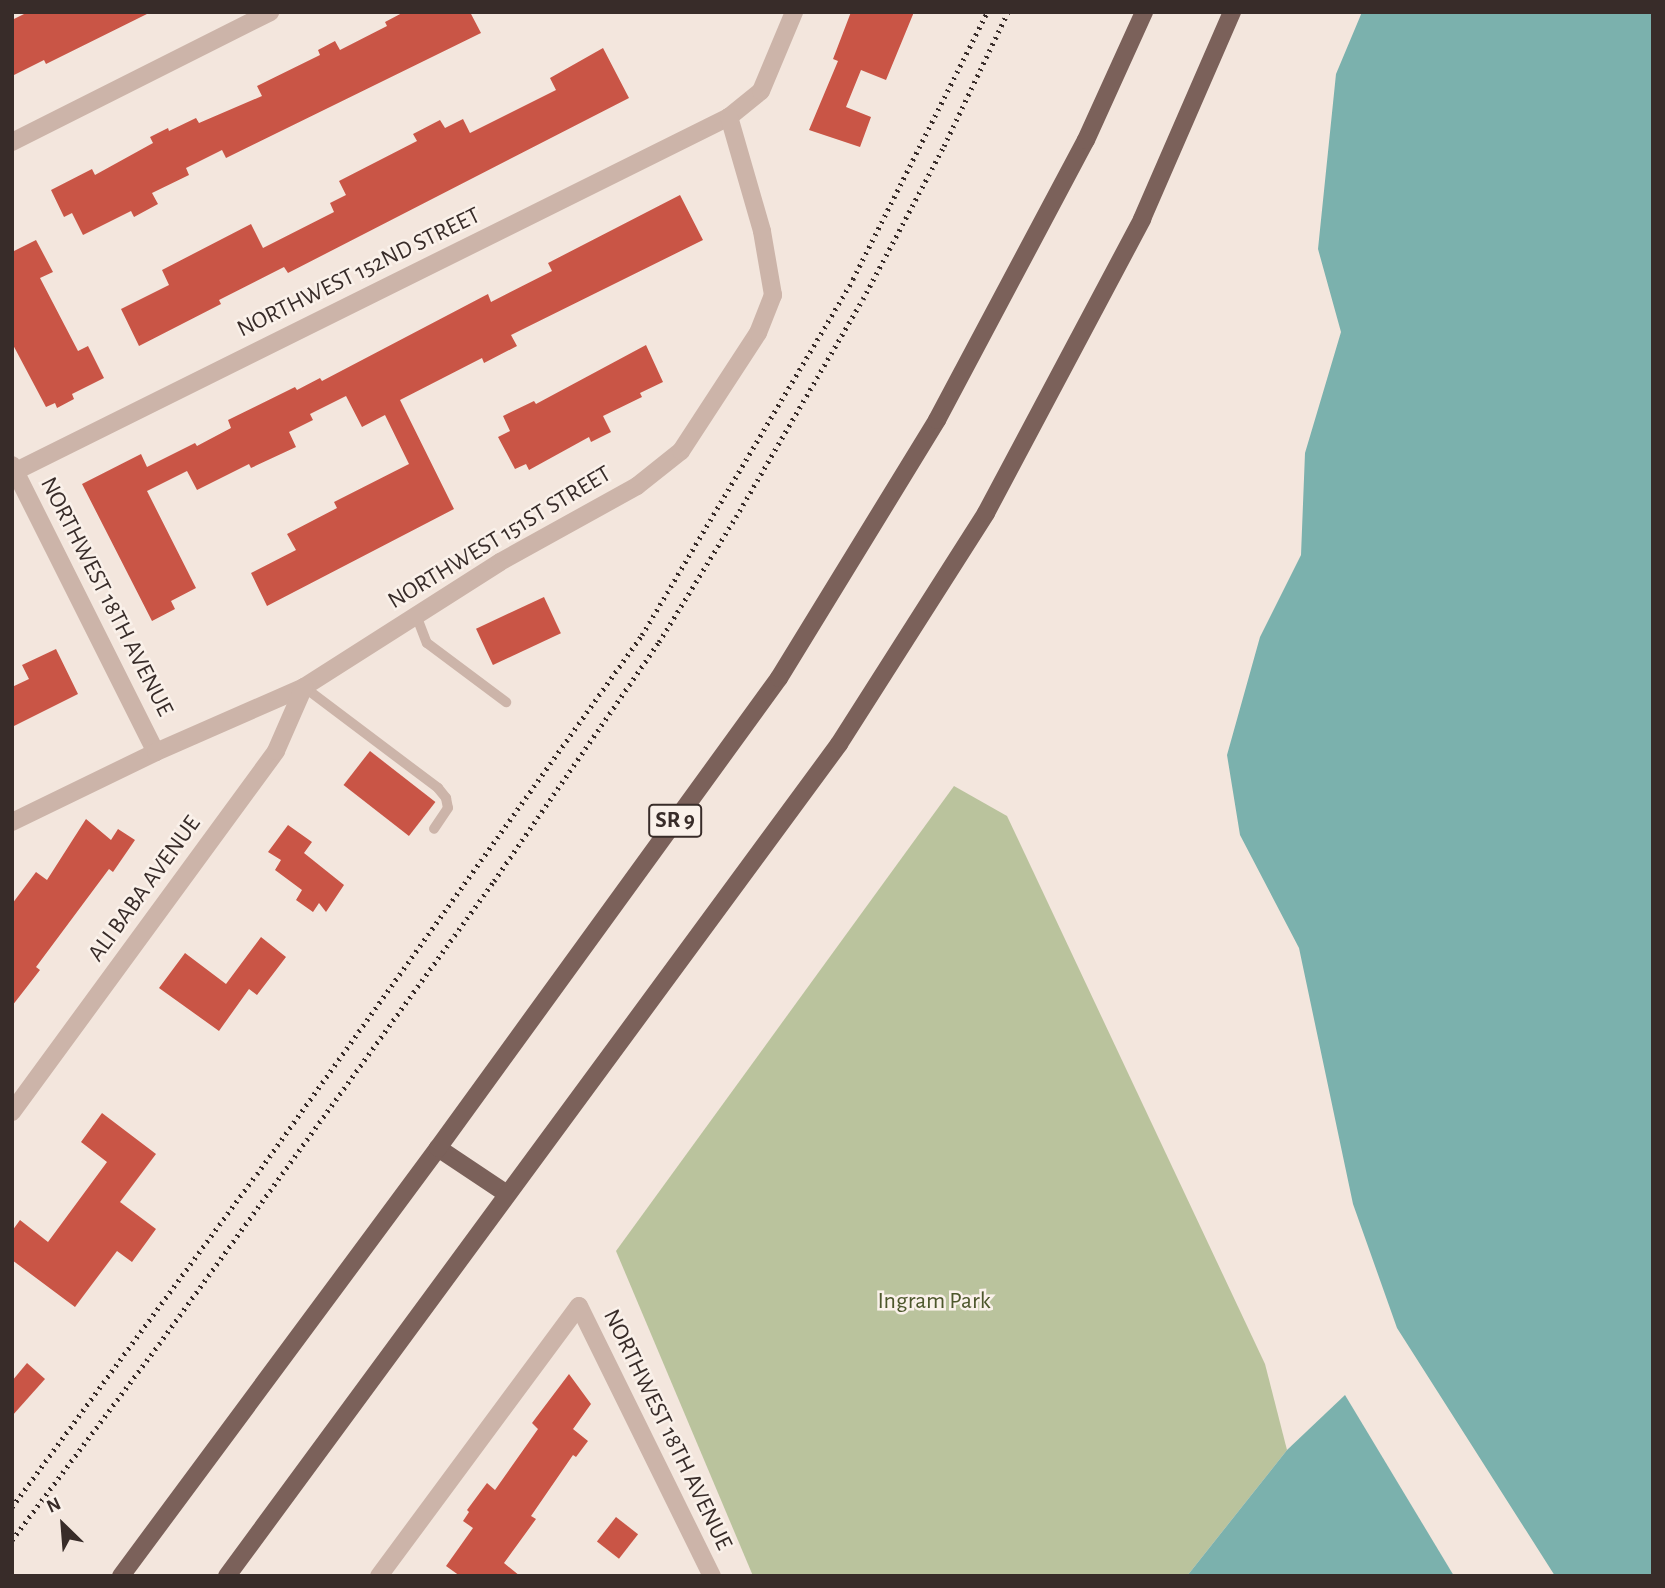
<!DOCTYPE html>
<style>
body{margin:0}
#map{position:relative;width:1665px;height:1588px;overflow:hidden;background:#f3e6dd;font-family:"Alegreya Sans",sans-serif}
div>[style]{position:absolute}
.green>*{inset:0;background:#bac39d}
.water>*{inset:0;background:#7bb1ad}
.building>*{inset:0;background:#c95546;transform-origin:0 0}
.service>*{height:10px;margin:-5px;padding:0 5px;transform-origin:5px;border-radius:5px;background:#ccb4a9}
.minor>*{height:18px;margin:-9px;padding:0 9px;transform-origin:9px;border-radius:9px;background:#ccb4a9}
.tertiary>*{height:18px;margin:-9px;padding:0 9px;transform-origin:9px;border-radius:9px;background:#ccb4a9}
.primary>*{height:18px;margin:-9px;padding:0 9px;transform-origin:9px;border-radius:9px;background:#7b615a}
.rail>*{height:5px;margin-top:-2.5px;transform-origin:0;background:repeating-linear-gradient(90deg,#382c29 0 2px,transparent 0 7px)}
span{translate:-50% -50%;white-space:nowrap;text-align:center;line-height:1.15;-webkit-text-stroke:5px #faf1ea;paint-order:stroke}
.shield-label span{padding:2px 5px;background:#faf1ea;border:2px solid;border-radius:5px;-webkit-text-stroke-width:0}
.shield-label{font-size:23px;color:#382c29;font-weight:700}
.street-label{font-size:24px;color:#382c29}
.park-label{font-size:24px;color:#4d572c}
.frame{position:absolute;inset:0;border:14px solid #382c29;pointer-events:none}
.north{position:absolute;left:28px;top:1490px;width:70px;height:70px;-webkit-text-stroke:5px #faf1ea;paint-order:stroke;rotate:335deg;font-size:19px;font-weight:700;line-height:28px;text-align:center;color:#382c29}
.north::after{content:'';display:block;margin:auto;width:24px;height:32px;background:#382c29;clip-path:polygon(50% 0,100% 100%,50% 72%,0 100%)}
</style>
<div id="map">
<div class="green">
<div style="clip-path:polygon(954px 786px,1007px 816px,1265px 1364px,1287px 1450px,1187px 1576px,753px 1576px,616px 1251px)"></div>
</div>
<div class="water">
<div style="clip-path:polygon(1362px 12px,1653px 12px,1653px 1576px,1555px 1576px,1397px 1328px,1353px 1204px,1299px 948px,1240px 835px,1227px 755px,1260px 637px,1301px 555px,1305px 453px,1341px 332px,1318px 249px,1336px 74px)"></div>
<div style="clip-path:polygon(1345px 1395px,1454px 1576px,1187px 1576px,1287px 1450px)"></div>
</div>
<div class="building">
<div style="clip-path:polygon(28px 12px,151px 12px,46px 64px,44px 60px,12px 76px,12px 20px)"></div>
<div style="clip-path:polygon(404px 12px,470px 12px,481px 33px,226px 158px,222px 150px,186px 168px,189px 175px,152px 193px,158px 204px,134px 217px,131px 211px,83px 235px,72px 213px,64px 217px,51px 190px,92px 169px,95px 175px,153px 143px,150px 137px,168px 128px,169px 131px,196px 118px,199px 123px,262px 96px,257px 86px,320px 55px,318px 50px,335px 41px,340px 50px,387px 26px,385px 22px)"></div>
<div style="clip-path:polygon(851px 12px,914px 12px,886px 80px,861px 70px,846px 107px,871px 117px,860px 147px,809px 130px,838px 61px,833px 59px)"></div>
<div style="clip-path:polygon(603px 48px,629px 98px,288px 273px,284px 267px,219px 300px,221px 304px,139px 346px,121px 309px,169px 285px,162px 270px,251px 224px,263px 248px,334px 212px,330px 203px,346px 195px,339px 181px,417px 141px,413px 134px,440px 120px,445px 128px,463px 119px,470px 133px,556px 90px,550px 78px)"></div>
<div style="clip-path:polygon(680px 195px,703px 240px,511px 335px,517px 346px,484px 363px,482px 358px,400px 400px,454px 509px,267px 606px,251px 573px,296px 550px,287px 534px,337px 508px,334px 502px,409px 464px,385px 415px,362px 427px,346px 396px,310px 414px,313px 420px,289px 432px,296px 447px,251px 468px,249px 464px,197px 490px,187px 471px,147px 491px,196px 588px,171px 601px,175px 609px,152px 621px,82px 484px,141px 454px,147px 467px,195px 443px,197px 446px,231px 428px,228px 420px,295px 387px,297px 390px,320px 378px,322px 381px,488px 294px,491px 302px,552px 271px,548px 263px)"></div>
<div style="clip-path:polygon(36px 240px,53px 272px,40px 278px,78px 351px,88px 346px,104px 378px,72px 394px,74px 399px,57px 408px,55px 403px,46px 407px,12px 343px,12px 252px)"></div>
<div style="clip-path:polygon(646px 345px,663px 382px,640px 393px,642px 397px,603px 416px,611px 432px,591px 442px,589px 437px,529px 470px,526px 464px,515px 469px,498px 437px,510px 431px,503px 416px,534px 401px,536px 404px)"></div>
<div style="left:544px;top:597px;width:40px;height:75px;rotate:65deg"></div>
<div style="clip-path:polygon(56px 649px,78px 694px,12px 727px,12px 687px,29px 679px,22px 665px)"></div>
<div style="left:370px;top:751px;width:83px;height:43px;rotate:38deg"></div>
<div style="clip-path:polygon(86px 819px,111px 840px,118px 829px,135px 840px,113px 872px,109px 869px,36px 967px,40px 970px,12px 1006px,12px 904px,36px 872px,47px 880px)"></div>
<div style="clip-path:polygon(288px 825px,312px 842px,304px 853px,344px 885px,326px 912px,319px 903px,313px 912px,296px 900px,302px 890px,275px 870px,281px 860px,268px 852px)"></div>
<div style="clip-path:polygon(261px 937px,286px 957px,257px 995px,249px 989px,219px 1031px,159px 988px,185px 953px,226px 984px)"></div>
<div style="clip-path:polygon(102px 1113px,156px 1154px,120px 1202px,156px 1229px,132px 1262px,117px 1251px,75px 1307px,12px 1260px,12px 1231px,20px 1220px,48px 1242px,107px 1162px,81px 1142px)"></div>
<div style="clip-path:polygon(27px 1363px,45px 1379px,12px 1416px,12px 1381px)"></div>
<div style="clip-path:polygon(569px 1374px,591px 1404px,573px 1429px,588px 1441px,576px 1457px,573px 1455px,531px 1516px,536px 1519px,504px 1563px,520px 1576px,460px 1576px,446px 1566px,473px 1528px,463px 1521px,469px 1512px,467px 1510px,487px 1483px,495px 1490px,538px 1429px,532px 1423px)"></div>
<div style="left:616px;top:1517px;width:28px;height:31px;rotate:38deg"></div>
</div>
<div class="service">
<div style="left:416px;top:615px;width:30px;rotate:69deg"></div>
<div style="left:427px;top:643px;width:99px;rotate:36.8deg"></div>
<div style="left:304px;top:687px;width:168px;rotate:37deg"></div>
<div style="left:438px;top:788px;width:13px;rotate:51deg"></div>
<div style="left:446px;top:798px;width:10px;rotate:79deg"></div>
<div style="left:448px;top:808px;width:25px;rotate:124deg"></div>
</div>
<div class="minor">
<div style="left:12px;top:142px;width:289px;rotate:-26.7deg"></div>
<div style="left:12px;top:465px;width:321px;rotate:63.4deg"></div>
<div style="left:12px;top:473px;width:801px;rotate:-26.41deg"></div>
<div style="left:729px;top:117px;width:41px;rotate:-39.1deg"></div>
<div style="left:761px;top:91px;width:86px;rotate:-67.3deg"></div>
<div style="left:304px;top:687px;width:232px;rotate:-32.5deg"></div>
<div style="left:500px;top:562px;width:157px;rotate:-29deg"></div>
<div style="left:637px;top:486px;width:56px;rotate:-38.5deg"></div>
<div style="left:681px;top:451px;width:141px;rotate:-56.9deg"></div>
<div style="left:758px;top:333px;width:41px;rotate:-68.5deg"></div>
<div style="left:773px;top:295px;width:65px;rotate:-99.8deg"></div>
<div style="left:762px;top:231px;width:119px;rotate:-106.1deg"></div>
<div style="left:379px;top:1576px;width:336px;rotate:-53.5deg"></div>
<div style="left:579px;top:1306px;width:301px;rotate:63.8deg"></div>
</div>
<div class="tertiary">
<div style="left:12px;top:822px;width:160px;rotate:-25.9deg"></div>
<div style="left:156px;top:752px;width:162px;rotate:-23.7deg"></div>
<div style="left:12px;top:1112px;width:447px;rotate:-53.8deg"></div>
<div style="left:276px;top:751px;width:70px;rotate:-66.4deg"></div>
</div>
<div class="primary">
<div style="left:438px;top:1148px;width:83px;rotate:33.7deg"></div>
<div style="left:121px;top:1576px;width:533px;rotate:-53.47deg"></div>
<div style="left:438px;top:1148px;width:581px;rotate:-54.04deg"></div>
<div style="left:779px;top:678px;width:303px;rotate:-58.5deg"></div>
<div style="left:937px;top:420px;width:317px;rotate:-62deg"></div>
<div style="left:1086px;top:140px;width:141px;rotate:-65.6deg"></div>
<div style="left:227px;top:1576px;width:1033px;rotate:-53.66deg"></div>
<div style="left:839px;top:744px;width:274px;rotate:-57.5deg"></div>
<div style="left:986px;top:513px;width:333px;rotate:-62deg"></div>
<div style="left:1142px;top:219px;width:226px;rotate:-66.5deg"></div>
</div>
<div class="rail">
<div style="left:12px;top:1507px;width:413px;rotate:-53.7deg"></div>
<div style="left:257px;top:1174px;width:662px;rotate:-54.46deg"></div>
<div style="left:642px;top:635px;width:414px;rotate:-59.3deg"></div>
<div style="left:853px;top:279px;width:299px;rotate:-63.3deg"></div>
<div style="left:12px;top:1540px;width:245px;rotate:-53.1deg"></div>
<div style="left:159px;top:1344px;width:571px;rotate:-54.11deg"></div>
<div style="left:494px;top:881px;width:290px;rotate:-55.4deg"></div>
<div style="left:659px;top:642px;width:147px;rotate:-58.4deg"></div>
<div style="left:736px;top:517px;width:252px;rotate:-59.8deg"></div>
<div style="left:863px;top:299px;width:173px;rotate:-62.1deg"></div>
<div style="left:944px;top:146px;width:148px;rotate:-64.5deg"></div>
</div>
<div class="shield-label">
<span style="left:675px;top:821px">SR 9</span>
</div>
<div class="street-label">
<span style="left:359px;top:273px;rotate:-26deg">NORTHWEST 152ND STREET</span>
<span style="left:500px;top:538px;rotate:-31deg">NORTHWEST 151ST STREET</span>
<span style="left:106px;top:597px;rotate:63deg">NORTHWEST 18TH AVENUE</span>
<span style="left:145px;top:889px;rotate:-54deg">ALI BABA AVENUE</span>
<span style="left:667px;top:1430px;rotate:64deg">NORTHWEST 18TH AVENUE</span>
</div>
<div class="park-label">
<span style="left:934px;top:1302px">Ingram Park</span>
</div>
<div class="frame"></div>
<div class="north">N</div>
</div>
